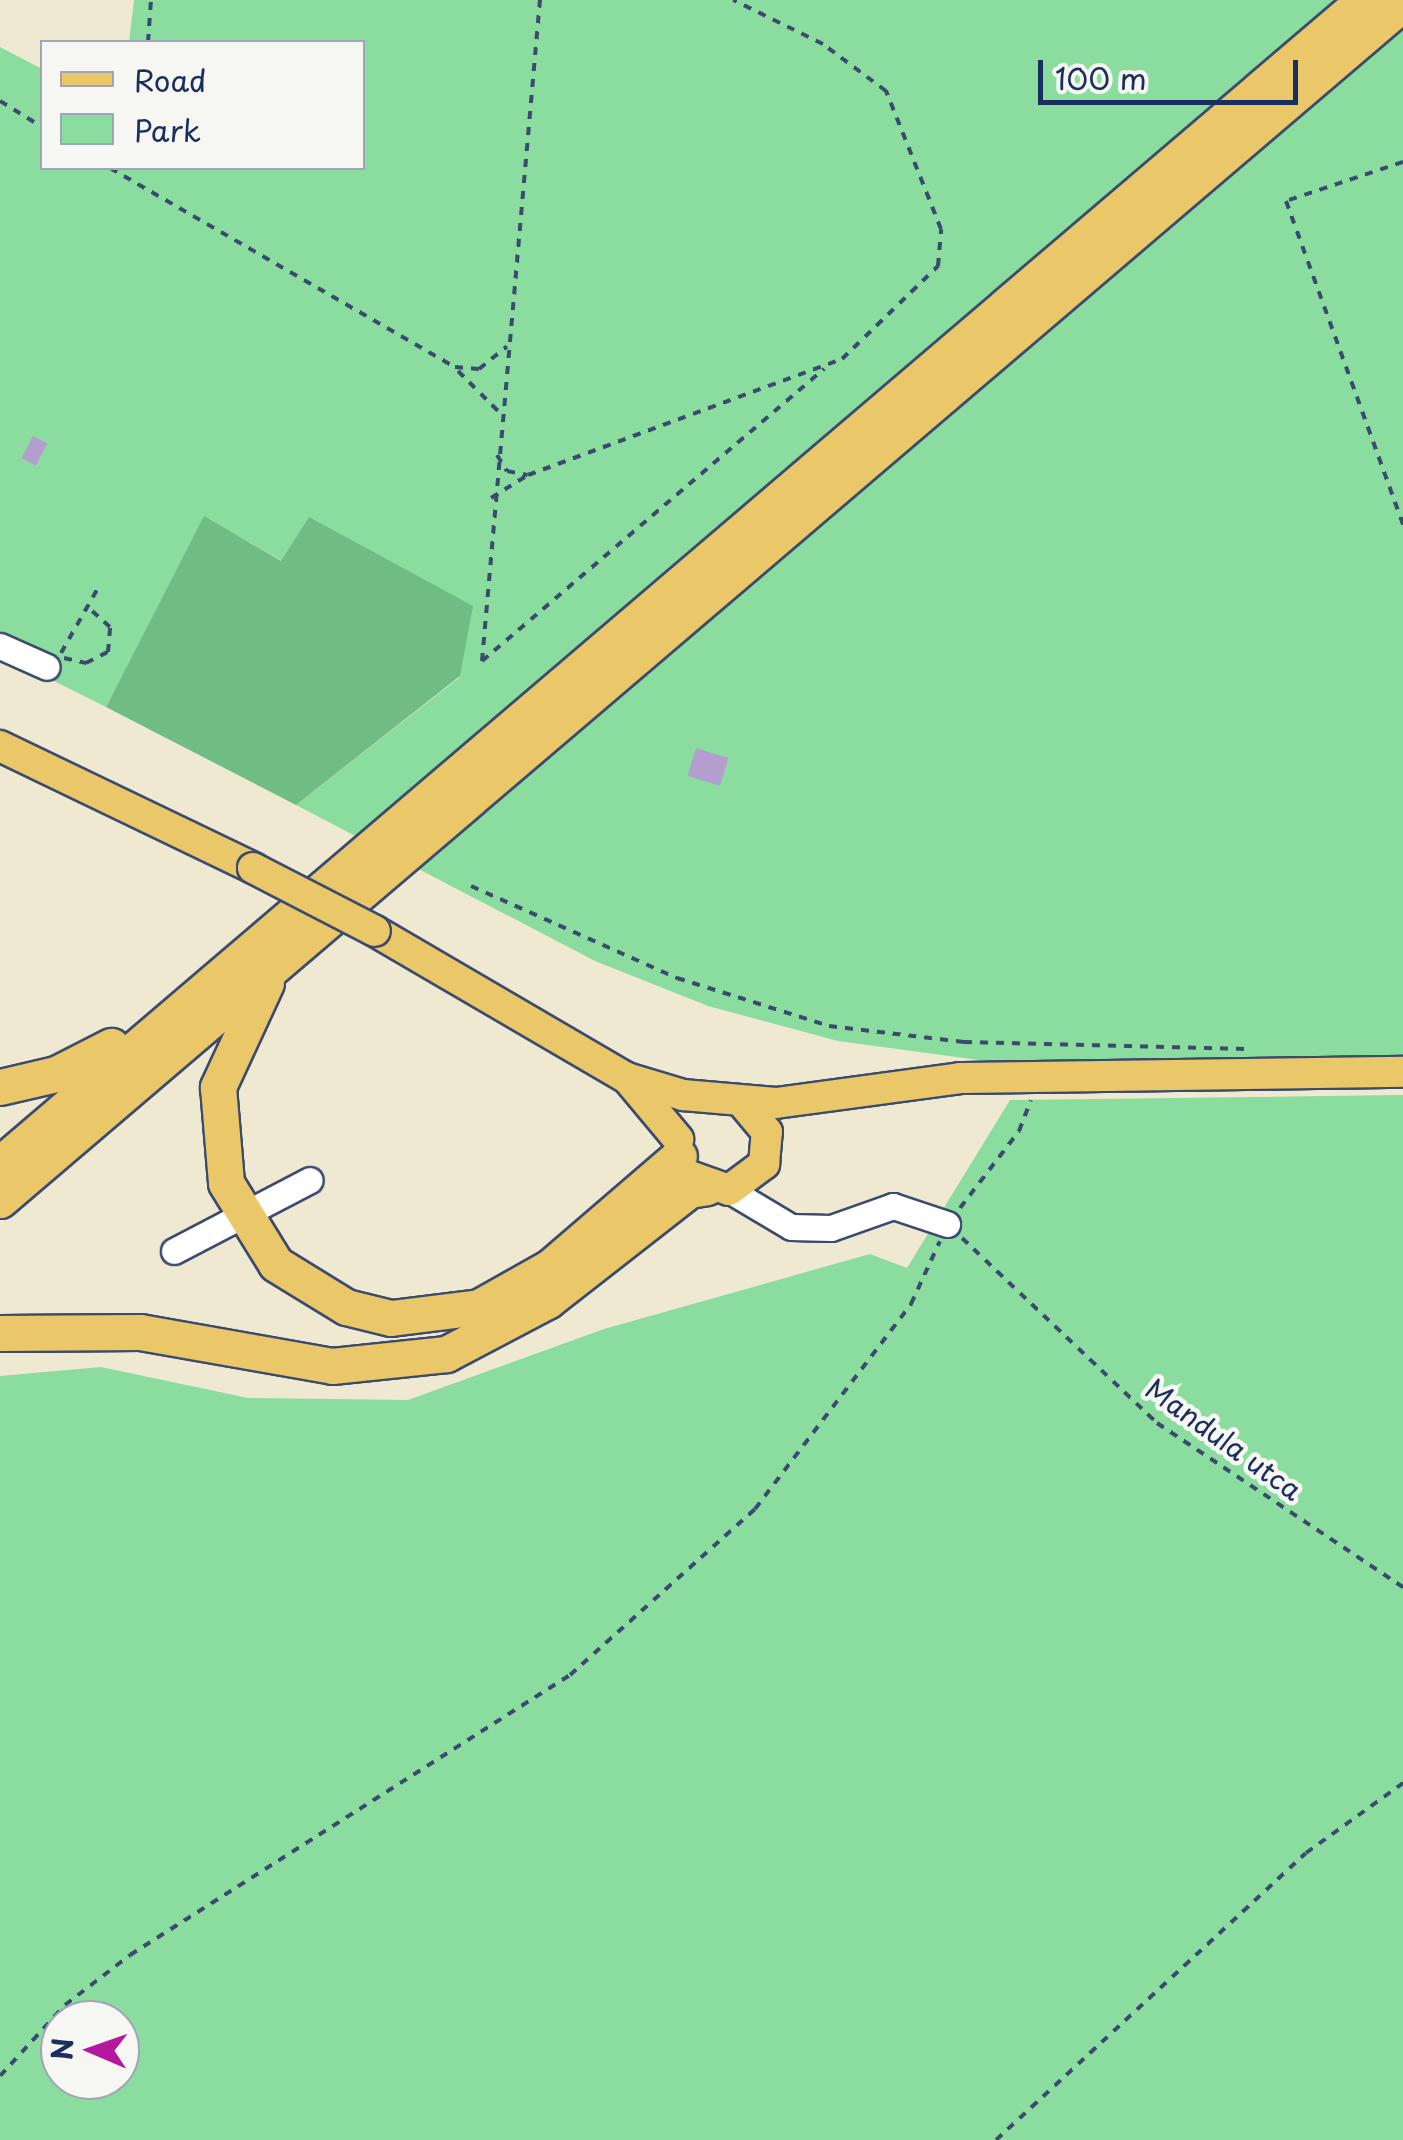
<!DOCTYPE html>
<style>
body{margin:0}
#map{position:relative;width:1403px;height:2140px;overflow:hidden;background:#efe9d2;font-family:"Playpen Sans",sans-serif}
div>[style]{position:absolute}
.green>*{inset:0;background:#8add9e}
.forest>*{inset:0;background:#6fbc85}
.building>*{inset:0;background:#b49dcf;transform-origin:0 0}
.path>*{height:4px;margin-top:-2px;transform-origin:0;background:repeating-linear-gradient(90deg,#3b4b6f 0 8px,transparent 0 16px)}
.roads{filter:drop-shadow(2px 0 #3b4b6f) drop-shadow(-2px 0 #3b4b6f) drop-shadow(0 2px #3b4b6f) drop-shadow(0 -2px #3b4b6f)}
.minor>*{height:25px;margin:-12.5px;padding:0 12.5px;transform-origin:12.5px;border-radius:12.5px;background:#fff}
.major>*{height:30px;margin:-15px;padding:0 15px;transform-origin:15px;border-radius:15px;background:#eac769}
.highway>*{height:35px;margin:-17.5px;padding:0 17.5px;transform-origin:17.5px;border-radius:17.5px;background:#eac769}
.bridges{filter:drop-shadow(2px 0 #3b4b6f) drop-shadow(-2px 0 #3b4b6f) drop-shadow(0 2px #3b4b6f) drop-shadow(0 -2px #3b4b6f)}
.major-bridge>*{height:30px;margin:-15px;padding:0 15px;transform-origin:15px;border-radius:15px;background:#eac769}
span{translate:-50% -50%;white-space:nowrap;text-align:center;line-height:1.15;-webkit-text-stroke:9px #f6f6f2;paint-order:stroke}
.street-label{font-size:28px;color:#1b2f5e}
.legend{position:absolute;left:40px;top:40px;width:325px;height:130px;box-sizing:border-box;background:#f6f6f2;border:2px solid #9ea6b7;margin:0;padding:12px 18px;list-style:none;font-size:30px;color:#1b2f5e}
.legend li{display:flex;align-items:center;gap:20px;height:50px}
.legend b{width:50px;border:2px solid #9ea6b7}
.north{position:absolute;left:40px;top:2000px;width:100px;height:100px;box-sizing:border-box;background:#f6f6f2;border:2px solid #9ea6b7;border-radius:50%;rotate:272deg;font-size:28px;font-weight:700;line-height:40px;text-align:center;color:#1b2f5e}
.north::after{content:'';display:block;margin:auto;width:35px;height:45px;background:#b5179e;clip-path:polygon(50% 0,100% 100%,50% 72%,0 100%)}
.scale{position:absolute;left:1038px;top:60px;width:260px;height:45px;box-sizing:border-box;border:5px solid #1b2f5e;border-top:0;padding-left:12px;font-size:30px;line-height:35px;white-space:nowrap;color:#1b2f5e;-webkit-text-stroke:8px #f6f6f2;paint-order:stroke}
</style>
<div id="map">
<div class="green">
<div style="clip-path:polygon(134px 0,1403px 0,1403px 1056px,1031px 1067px,838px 1041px,708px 1006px,595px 961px,296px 805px,460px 677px,309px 518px,282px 561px,204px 517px,106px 707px,0 654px,0 47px,42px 69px,42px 168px,362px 168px,362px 42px,129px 42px)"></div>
<div style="clip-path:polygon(evenodd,1403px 1095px,1403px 2140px,0 2140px,0 1376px,101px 1367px,248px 1398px,408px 1400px,604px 1329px,870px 1254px,907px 1268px,1010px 1100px,1403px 1095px,60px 2020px,120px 2020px,120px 2080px,60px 2080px,60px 2020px)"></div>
</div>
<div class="forest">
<div style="clip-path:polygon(204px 516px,281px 561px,309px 517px,473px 606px,460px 676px,296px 805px,106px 707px)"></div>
</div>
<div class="building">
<div style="left:33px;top:436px;width:16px;height:25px;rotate:27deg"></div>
<div style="left:696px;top:748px;width:34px;height:29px;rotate:17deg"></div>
</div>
<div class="path">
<div style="left:148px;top:42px;width:42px;rotate:-85.9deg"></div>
<div style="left:0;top:101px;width:49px;rotate:31.8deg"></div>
<div style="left:1403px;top:162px;width:123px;rotate:161.6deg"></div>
<div style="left:1286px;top:201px;width:344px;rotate:70.1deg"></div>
<div style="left:110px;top:168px;width:398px;rotate:30deg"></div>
<div style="left:455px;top:367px;width:24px;rotate:5deg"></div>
<div style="left:479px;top:369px;width:36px;rotate:-39deg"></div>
<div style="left:458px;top:371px;width:58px;rotate:45deg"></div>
<div style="left:497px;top:455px;width:19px;rotate:58deg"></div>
<div style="left:507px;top:471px;width:21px;rotate:11deg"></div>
<div style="left:491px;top:498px;width:44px;rotate:-31.9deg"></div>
<div style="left:528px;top:475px;width:335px;rotate:-20.3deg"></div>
<div style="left:842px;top:359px;width:134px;rotate:-44.1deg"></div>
<div style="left:938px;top:266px;width:37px;rotate:-85deg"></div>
<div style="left:941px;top:229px;width:149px;rotate:-111.7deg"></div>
<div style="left:886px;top:91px;width:79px;rotate:-143.3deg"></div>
<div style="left:823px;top:44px;width:100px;rotate:-153.9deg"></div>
<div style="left:61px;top:653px;width:73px;rotate:-60.3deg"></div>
<div style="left:64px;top:658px;width:23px;rotate:13deg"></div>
<div style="left:86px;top:663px;width:25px;rotate:-27deg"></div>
<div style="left:108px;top:652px;width:25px;rotate:-85deg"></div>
<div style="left:110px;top:627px;width:30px;rotate:-138deg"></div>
<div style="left:482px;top:661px;width:664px;rotate:-84.99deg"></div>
<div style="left:482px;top:661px;width:450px;rotate:-40.5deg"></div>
<div style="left:471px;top:886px;width:226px;rotate:24.1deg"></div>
<div style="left:677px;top:978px;width:159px;rotate:17.5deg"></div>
<div style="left:829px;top:1026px;width:136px;rotate:6.8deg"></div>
<div style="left:964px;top:1042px;width:283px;rotate:1.4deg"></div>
<div style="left:960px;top:1208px;width:97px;rotate:-52.5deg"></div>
<div style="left:1019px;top:1131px;width:33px;rotate:-69deg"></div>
<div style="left:962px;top:1238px;width:269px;rotate:43.5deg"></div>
<div style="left:1157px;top:1423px;width:296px;rotate:33.7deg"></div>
<div style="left:0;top:2076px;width:96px;rotate:-47.5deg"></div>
<div style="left:65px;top:2005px;width:82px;rotate:-37.6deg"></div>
<div style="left:130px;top:1955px;width:522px;rotate:-32.47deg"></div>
<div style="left:570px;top:1675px;width:249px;rotate:-41.9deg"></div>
<div style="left:755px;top:1509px;width:258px;rotate:-52.7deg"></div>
<div style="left:911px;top:1304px;width:69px;rotate:-65.3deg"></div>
<div style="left:996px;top:2140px;width:422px;rotate:-42.8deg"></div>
<div style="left:1306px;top:1853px;width:120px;rotate:-35.8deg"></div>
</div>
<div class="roads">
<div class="minor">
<div style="left:0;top:646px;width:51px;rotate:24.1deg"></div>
<div style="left:729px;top:1190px;width:72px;rotate:30.8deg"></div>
<div style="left:791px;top:1227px;width:40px;rotate:1.4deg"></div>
<div style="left:831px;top:1228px;width:66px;rotate:-19.5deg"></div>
<div style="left:893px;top:1206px;width:57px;rotate:18.4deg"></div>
<div style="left:174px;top:1251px;width:153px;rotate:-27.6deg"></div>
</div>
<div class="major">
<div style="left:0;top:746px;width:281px;rotate:25.7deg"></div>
<div style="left:375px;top:931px;width:292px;rotate:30.3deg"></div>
<div style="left:627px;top:1078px;width:80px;rotate:50.1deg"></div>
<div style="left:627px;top:1078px;width:59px;rotate:16.9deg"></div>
<div style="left:683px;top:1095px;width:93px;rotate:4.9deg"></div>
<div style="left:776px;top:1103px;width:186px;rotate:-7.7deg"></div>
<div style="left:960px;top:1078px;width:443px;rotate:-0.8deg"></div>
<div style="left:690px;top:1176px;width:41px;rotate:19.7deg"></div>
<div style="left:729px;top:1190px;width:44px;rotate:-36.6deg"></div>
<div style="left:764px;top:1164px;width:32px;rotate:-85deg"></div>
<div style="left:767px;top:1132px;width:39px;rotate:-130deg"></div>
</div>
<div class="highway">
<div style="left:266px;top:983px;width:115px;rotate:114.8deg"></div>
<div style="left:218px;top:1087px;width:96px;rotate:85.2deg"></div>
<div style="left:226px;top:1183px;width:95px;rotate:58.3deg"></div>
<div style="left:276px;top:1264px;width:82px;rotate:31.6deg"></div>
<div style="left:346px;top:1307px;width:46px;rotate:13.7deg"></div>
<div style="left:391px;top:1318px;width:89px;rotate:-7.1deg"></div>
<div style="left:479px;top:1307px;width:81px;rotate:-29.4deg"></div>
<div style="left:550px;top:1267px;width:170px;rotate:-40.7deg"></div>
<div style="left:0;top:1087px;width:57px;rotate:-13.1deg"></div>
<div style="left:56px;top:1074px;width:62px;rotate:-27deg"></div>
<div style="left:0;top:1164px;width:1793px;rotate:-40.48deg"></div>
<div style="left:0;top:1200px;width:1844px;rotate:-40.47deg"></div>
<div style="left:0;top:1333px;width:140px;rotate:-0.4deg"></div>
<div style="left:140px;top:1332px;width:195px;rotate:10deg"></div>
<div style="left:332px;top:1366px;width:115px;rotate:-6deg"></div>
<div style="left:446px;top:1354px;width:114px;rotate:-27.7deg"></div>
<div style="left:547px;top:1301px;width:180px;rotate:-38deg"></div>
<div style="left:689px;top:1190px;width:18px;rotate:-9deg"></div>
</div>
</div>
<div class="bridges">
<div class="major-bridge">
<div style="left:253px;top:868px;width:137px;rotate:27.3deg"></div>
</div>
</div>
<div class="street-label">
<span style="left:1224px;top:1439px;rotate:36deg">Mandula utca</span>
</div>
<ul class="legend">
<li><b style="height:12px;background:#eac769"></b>Road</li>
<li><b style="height:28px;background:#8add9e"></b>Park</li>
</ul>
<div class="north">N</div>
<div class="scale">100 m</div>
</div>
